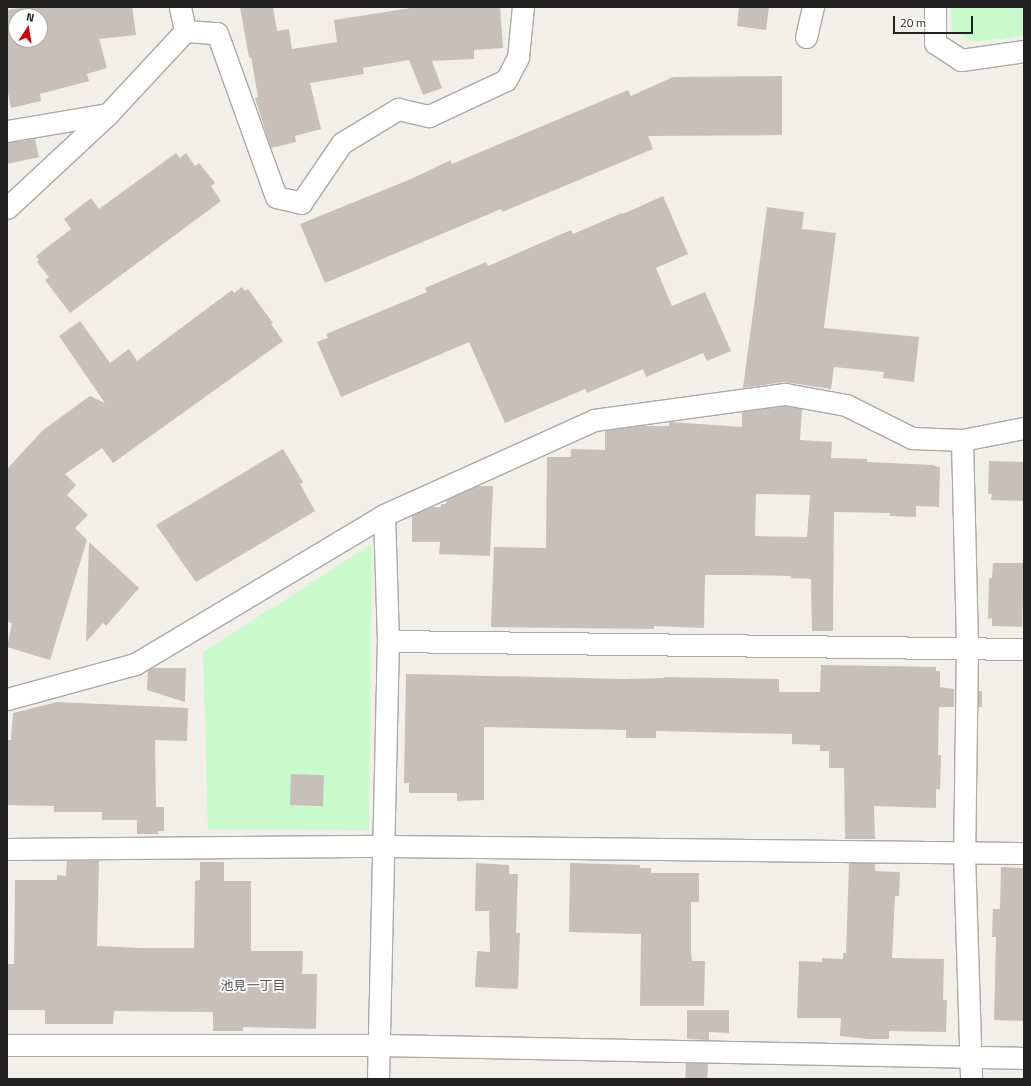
<!DOCTYPE html>
<meta charset="utf-8">
<style>
body{margin:0}
#map{position:relative;width:1031px;height:1086px;overflow:hidden;background:#f2efe9;font-family:"Titillium Web","Noto Sans JP",sans-serif}
div>[style]{position:absolute}
.park>*{inset:0;background:#c8facc}
.building>*{inset:0;background:#c7bfb8;transform-origin:0 0}
.roads{filter:drop-shadow(1px 0 #a9a9a9) drop-shadow(-1px 0 #a9a9a9) drop-shadow(0 1px #a9a9a9) drop-shadow(0 -1px #a9a9a9)}
.minor>*{height:21px;margin:-10.5px;padding:0 10.5px;transform-origin:10.5px;border-radius:10.5px;background:#fff}
span{translate:-50% -50%;white-space:nowrap;text-align:center;line-height:1.15;-webkit-text-stroke:3.5px #fff;paint-order:stroke}
.neighbourhood-label{font-size:13px;color:#555}
.frame{position:absolute;inset:0;border:8px solid #222;pointer-events:none}
.north{position:absolute;left:8px;top:8px;width:40px;height:40px;box-sizing:border-box;background:#fff;border:1px solid #a7a7a7;border-radius:50%;rotate:12deg;font-size:11px;font-weight:700;line-height:16px;text-align:center;color:#222}
.north::after{content:'';display:block;margin:auto;width:14px;height:18px;background:#d40000;clip-path:polygon(50% 0,100% 100%,50% 72%,0 100%)}
.scale{position:absolute;left:893px;top:16px;width:80px;height:18px;box-sizing:border-box;border:2px solid #222;border-top:0;padding-left:5px;font-size:12px;line-height:14px;white-space:nowrap;color:#222;-webkit-text-stroke:3px #fff;paint-order:stroke}
</style>
<div id="map">
<div class="park">
<div style="clip-path:polygon(951px 7px,1024px 7px,1024px 36px,974px 42px,952px 31px)"></div>
<div style="clip-path:polygon(372px 544px,369px 830px,208px 829px,203px 652px)"></div>
</div>
<div class="building">
<div style="clip-path:polygon(evenodd,26px 7px,132px 7px,136px 35px,99px 39px,107px 68px,87px 74px,89px 81px,40px 94px,41px 101px,11px 108px,7px 88px,7px 10px,26px 7px,16px 16px,40px 16px,40px 40px,16px 40px,16px 16px)"></div>
<div style="clip-path:polygon(240px 7px,273px 7px,277px 31px,289px 29px,292px 49px,337px 42px,334px 20px,417px 7px,500px 7px,503px 48px,474px 50px,474px 59px,432px 61px,442px 88px,423px 95px,409px 60px,363px 68px,364px 74px,310px 83px,321px 129px,295px 136px,296px 142px,271px 148px,255px 98px,258px 97px,251px 57px,249px 58px)"></div>
<div style="clip-path:polygon(739px 7px,769px 7px,766px 30px,737px 26px)"></div>
<div style="clip-path:polygon(782px 76px,782px 135px,648px 136px,653px 149px,502px 212px,501px 209px,325px 283px,300px 224px,411px 179px,451px 160px,452px 164px,628px 90px,631px 96px,673px 77px)"></div>
<div style="clip-path:polygon(35px 139px,39px 157px,7px 164px,7px 143px)"></div>
<div style="clip-path:polygon(176px 153px,180px 158px,186px 153px,195px 166px,199px 163px,215px 183px,211px 186px,221px 201px,70px 313px,45px 280px,49px 277px,37px 262px,39px 260px,36px 256px,71px 229px,64px 219px,91px 198px,99px 209px)"></div>
<div style="clip-path:polygon(663px 196px,688px 254px,656px 268px,672px 306px,705px 292px,731px 351px,707px 361px,703px 353px,646px 377px,643px 369px,587px 393px,585px 389px,505px 423px,469px 342px,341px 397px,317px 342px,328px 338px,326px 334px,427px 292px,425px 288px,486px 262px,488px 266px,571px 230px,573px 234px,622px 213px,623px 214px)"></div>
<div style="clip-path:polygon(767px 207px,804px 212px,802px 229px,836px 233px,824px 328px,919px 337px,914px 382px,883px 378px,884px 372px,834px 367px,831px 389px,784px 382px,743px 388px)"></div>
<div style="clip-path:polygon(242px 287px,245px 291px,248px 289px,273px 323px,271px 324px,283px 341px,113px 463px,102px 448px,65px 474px,76px 485px,67px 495px,88px 515px,75px 528px,87px 540px,50px 660px,7px 647px,12px 623px,7px 622px,7px 469px,43px 430px,90px 396px,105px 403px,59px 336px,80px 321px,110px 363px,129px 349px,137px 361px,232px 290px,234px 293px)"></div>
<div style="clip-path:polygon(evenodd,785px 406px,802px 409px,800px 440px,832px 442px,831px 458px,867px 459px,867px 462px,934px 465px,934px 466px,940px 467px,939px 507px,916px 506px,916px 517px,890px 516px,890px 513px,834px 512px,833px 631px,812px 631px,811px 579px,790px 578px,791px 576px,747px 575px,705px 575px,704px 628px,654px 626px,654px 629px,491px 627px,494px 547px,546px 548px,547px 457px,571px 457px,571px 449px,605px 450px,605px 431px,642px 426px,669px 426px,669px 422px,671px 422px,742px 427px,742px 412px,785px 406px,756px 494px,810px 495px,807px 537px,755px 536px,756px 494px)"></div>
<div style="clip-path:polygon(283px 449px,303px 482px,300px 484px,315px 511px,196px 582px,156px 525px)"></div>
<div style="clip-path:polygon(989px 461px,1024px 462px,1024px 501px,991px 500px,992px 494px,988px 494px)"></div>
<div style="clip-path:polygon(477px 486px,493px 486px,490px 556px,439px 554px,440px 542px,412px 542px,412px 515px,432px 507px,441px 507px,441px 504px,446px 504px,446px 500px)"></div>
<div style="clip-path:polygon(89px 542px,139px 588px,106px 626px,103px 623px,86px 642px)"></div>
<div style="clip-path:polygon(993px 563px,1024px 563px,1022px 627px,992px 626px,992px 618px,988px 619px,989px 578px,992px 578px)"></div>
<div style="clip-path:polygon(821px 665px,936px 667px,936px 671px,940px 671px,940px 687px,954px 689px,954px 707px,939px 707px,938px 755px,941px 755px,940px 790px,936px 789px,936px 808px,874px 806px,875px 839px,845px 839px,844px 768px,829px 768px,829px 751px,820px 751px,820px 745px,792px 744px,792px 734px,656px 731px,656px 738px,626px 738px,626px 730px,484px 727px,484px 800px,457px 801px,457px 793px,409px 793px,409px 783px,404px 783px,406px 674px,623px 679px,664px 678px,664px 677px,779px 679px,779px 692px,820px 692px)"></div>
<div style="clip-path:polygon(152px 668px,186px 668px,185px 702px,147px 690px,148px 670px)"></div>
<div style="left:978px;top:691px;width:4px;height:16px"></div>
<div style="clip-path:polygon(57px 702px,188px 708px,187px 741px,155px 740px,156px 807px,164px 807px,164px 831px,158px 831px,158px 834px,137px 834px,137px 820px,102px 820px,102px 812px,54px 812px,54px 806px,7px 805px,7px 740px,11px 740px,13px 713px)"></div>
<div style="left:291px;top:774px;width:33px;height:31px;rotate:2deg"></div>
<div style="clip-path:polygon(67px 861px,99px 861px,97px 946px,141px 948px,194px 948px,195px 881px,200px 880px,200px 862px,224px 862px,224px 881px,251px 881px,251px 951px,303px 951px,302px 974px,317px 974px,316px 1029px,243px 1027px,243px 1031px,213px 1031px,213px 1012px,114px 1011px,113px 1024px,45px 1024px,45px 1010px,7px 1010px,7px 964px,14px 964px,15px 880px,57px 880px,57px 875px,66px 876px)"></div>
<div style="clip-path:polygon(476px 863px,509px 865px,509px 874px,518px 874px,516px 933px,520px 933px,518px 989px,475px 987px,477px 951px,490px 952px,489px 911px,475px 911px)"></div>
<div style="clip-path:polygon(570px 863px,640px 865px,640px 868px,651px 868px,651px 873px,699px 873px,699px 902px,691px 902px,691px 952px,692px 961px,705px 961px,704px 1006px,640px 1006px,641px 934px,569px 932px)"></div>
<div style="clip-path:polygon(849px 863px,875px 863px,875px 871px,900px 872px,899px 896px,895px 896px,892px 958px,944px 959px,943px 1000px,947px 1000px,946px 1032px,889px 1031px,889px 1039px,868px 1039px,840px 1036px,841px 1018px,797px 1018px,799px 961px,822px 962px,822px 958px,843px 959px,843px 953px,846px 953px)"></div>
<div style="clip-path:polygon(1001px 867px,1024px 868px,1024px 1021px,994px 1020px,996px 937px,992px 937px,993px 909px,1000px 909px)"></div>
<div style="clip-path:polygon(687px 1010px,729px 1010px,729px 1033px,709px 1032px,709px 1040px,687px 1039px)"></div>
<div style="left:686px;top:1063px;width:22px;height:16px;rotate:3deg"></div>
</div>
<div class="roads">
<div class="minor">
<div style="left:180px;top:7px;width:25px;rotate:78deg"></div>
<div style="left:185px;top:31px;width:32px;rotate:4deg"></div>
<div style="left:217px;top:33px;width:174px;rotate:70.2deg"></div>
<div style="left:276px;top:197px;width:26px;rotate:13deg"></div>
<div style="left:301px;top:203px;width:73px;rotate:-55.7deg"></div>
<div style="left:342px;top:143px;width:66px;rotate:-31.3deg"></div>
<div style="left:398px;top:109px;width:32px;rotate:13deg"></div>
<div style="left:429px;top:116px;width:85px;rotate:-25.1deg"></div>
<div style="left:506px;top:80px;width:26px;rotate:-62deg"></div>
<div style="left:518px;top:57px;width:50px;rotate:-84.3deg"></div>
<div style="left:935px;top:7px;width:36px;rotate:90deg"></div>
<div style="left:935px;top:43px;width:31px;rotate:33deg"></div>
<div style="left:961px;top:60px;width:64px;rotate:-8.1deg"></div>
<div style="left:806px;top:37px;width:31px;rotate:-77deg"></div>
<div style="left:7px;top:131px;width:102px;rotate:-9.6deg"></div>
<div style="left:7px;top:208px;width:138px;rotate:-42.9deg"></div>
<div style="left:108px;top:114px;width:113px;rotate:-47.1deg"></div>
<div style="left:962px;top:440px;width:208px;rotate:88.6deg"></div>
<div style="left:967px;top:648px;width:205px;rotate:90.8deg"></div>
<div style="left:964px;top:853px;width:226px;rotate:88.2deg"></div>
<div style="left:388px;top:641px;width:636px;rotate:0.72deg"></div>
<div style="left:7px;top:699px;width:133px;rotate:-15.3deg"></div>
<div style="left:135px;top:664px;width:290px;rotate:-30.9deg"></div>
<div style="left:384px;top:515px;width:230px;rotate:-24.3deg"></div>
<div style="left:594px;top:420px;width:193px;rotate:-7.8deg"></div>
<div style="left:785px;top:394px;width:62px;rotate:10.2deg"></div>
<div style="left:846px;top:405px;width:74px;rotate:26.6deg"></div>
<div style="left:912px;top:438px;width:50px;rotate:2.3deg"></div>
<div style="left:962px;top:440px;width:63px;rotate:-11deg"></div>
<div style="left:7px;top:849px;width:378px;rotate:-0.5deg"></div>
<div style="left:385px;top:846px;width:639px;rotate:0.63deg"></div>
<div style="left:7px;top:1045px;width:372px"></div>
<div style="left:379px;top:1045px;width:645px;rotate:1.15deg"></div>
<div style="left:378px;top:1079px;width:438px;rotate:-88.7deg"></div>
<div style="left:388px;top:641px;width:126px;rotate:-91.8deg"></div>
</div>
</div>
<div class="neighbourhood-label">
<span style="left:253px;top:985px">池見一丁目</span>
</div>
<div class="frame"></div>
<div class="north">N</div>
<div class="scale">20 m</div>
</div>
